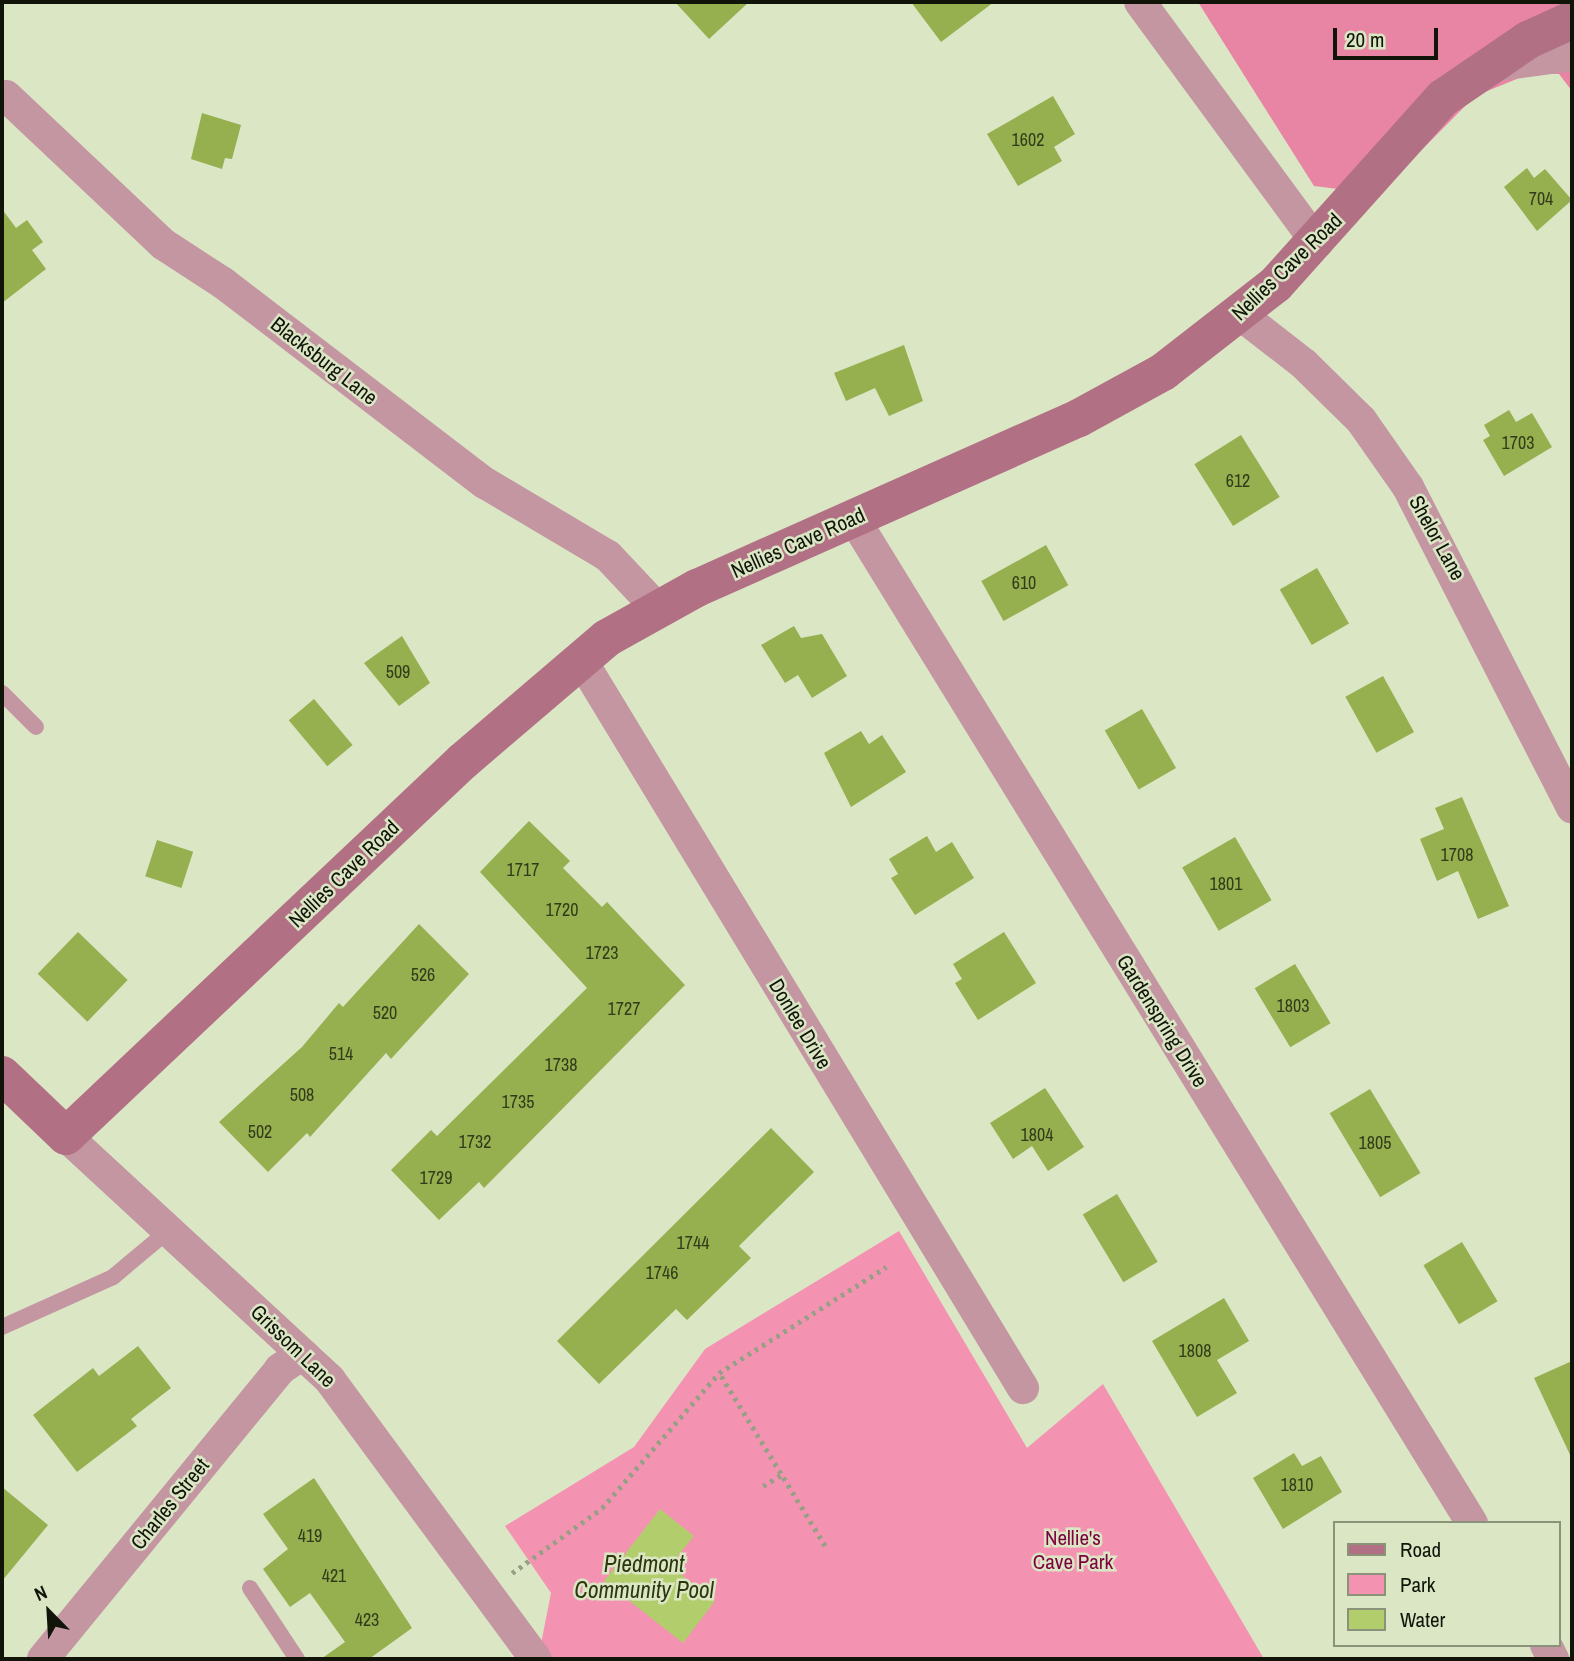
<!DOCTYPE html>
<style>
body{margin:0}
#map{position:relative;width:1574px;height:1661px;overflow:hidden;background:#dbe6c5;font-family:"Archivo Narrow",sans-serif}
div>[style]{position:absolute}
.green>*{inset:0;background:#f492b1}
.forest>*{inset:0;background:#e885a4}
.water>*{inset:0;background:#b2cd6c}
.building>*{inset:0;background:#96af4f;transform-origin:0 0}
.path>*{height:4.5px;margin-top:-2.25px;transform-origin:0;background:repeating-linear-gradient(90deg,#979f85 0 3.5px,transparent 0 8.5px)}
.lane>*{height:16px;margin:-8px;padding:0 8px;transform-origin:8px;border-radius:8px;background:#c396a2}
.street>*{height:32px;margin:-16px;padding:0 16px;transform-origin:16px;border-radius:16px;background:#c396a2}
.secondary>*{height:38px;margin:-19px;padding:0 19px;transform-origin:19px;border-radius:19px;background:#b27084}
span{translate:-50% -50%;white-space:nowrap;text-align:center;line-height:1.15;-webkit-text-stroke:5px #dbe6c5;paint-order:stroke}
.number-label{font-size:18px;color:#323c1a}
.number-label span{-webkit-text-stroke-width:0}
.street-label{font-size:21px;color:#111509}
.park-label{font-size:21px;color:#7e003f}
.water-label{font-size:23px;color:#2d370e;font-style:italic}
.frame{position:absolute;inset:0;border:4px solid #111509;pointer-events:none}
.legend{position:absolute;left:1333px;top:1521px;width:228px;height:126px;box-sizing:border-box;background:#dbe6c5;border:2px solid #8a927a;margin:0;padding:9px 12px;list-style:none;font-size:21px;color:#111509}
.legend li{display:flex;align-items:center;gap:14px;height:35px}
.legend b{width:35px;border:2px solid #8a927a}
.north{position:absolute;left:14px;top:1577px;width:70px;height:70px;-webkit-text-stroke:5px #dbe6c5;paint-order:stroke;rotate:336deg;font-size:19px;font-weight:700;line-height:28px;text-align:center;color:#111509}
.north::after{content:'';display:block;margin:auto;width:24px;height:32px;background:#111509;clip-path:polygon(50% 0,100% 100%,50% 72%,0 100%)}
.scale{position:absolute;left:1333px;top:28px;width:105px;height:32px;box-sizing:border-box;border:4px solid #111509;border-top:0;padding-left:9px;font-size:21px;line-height:24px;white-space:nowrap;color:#111509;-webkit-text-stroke:5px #dbe6c5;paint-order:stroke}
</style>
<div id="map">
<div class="green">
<div style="clip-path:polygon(899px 1231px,1027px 1448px,1103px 1384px,1264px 1659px,538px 1659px,551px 1593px,505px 1526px,634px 1447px,705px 1349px)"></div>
</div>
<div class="forest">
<div style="clip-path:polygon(1198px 2px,1572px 2px,1572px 91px,1559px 74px,1529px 74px,1475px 96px,1378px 194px,1314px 186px)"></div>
</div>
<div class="water">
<div style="clip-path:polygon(660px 1509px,694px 1536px,670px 1566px,715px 1601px,683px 1643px,604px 1581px)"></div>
</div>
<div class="building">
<div style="clip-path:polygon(675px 2px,749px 2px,709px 39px)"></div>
<div style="clip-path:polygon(911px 2px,994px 2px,941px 42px)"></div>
<div style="clip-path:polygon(1053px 96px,1075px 134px,1054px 147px,1062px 161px,1018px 186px,987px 134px)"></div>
<div style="clip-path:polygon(202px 113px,241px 125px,232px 159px,225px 158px,222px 169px,191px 159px)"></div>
<div style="clip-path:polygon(1527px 168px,1534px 178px,1545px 169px,1572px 200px,1537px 231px,1504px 187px)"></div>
<div style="clip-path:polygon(2px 209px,16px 228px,27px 220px,43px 242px,32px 250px,46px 269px,2px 303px)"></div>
<div style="clip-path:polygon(904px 345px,923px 401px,889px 416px,875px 388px,846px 401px,834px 373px)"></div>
<div style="clip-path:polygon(1509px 410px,1516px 422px,1532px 413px,1552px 447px,1504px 476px,1483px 440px,1490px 436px,1484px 425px)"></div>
<div style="left:1241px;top:435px;width:73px;height:55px;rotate:58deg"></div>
<div style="left:1046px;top:545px;width:46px;height:74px;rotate:61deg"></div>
<div style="left:1317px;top:568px;width:64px;height:43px;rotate:60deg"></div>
<div style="clip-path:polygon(794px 626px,801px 638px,822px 634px,847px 676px,812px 698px,798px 675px,785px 683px,761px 645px)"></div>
<div style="clip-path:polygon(402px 636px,430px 683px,399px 706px,364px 663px)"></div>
<div style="left:1383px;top:676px;width:64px;height:43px;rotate:61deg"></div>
<div style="left:314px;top:699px;width:60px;height:33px;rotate:50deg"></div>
<div style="left:1142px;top:709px;width:68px;height:43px;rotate:60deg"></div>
<div style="clip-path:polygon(861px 731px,869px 744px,882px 735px,906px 772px,851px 807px,824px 753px)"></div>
<div style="clip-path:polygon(1462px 797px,1509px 906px,1478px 919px,1458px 871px,1437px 881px,1420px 839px,1444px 829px,1435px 808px)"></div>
<div style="clip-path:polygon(529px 821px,570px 861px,563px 868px,602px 907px,607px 902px,685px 985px,484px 1188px,479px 1182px,439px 1220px,391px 1170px,431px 1130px,437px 1136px,587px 988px,480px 872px)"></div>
<div style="clip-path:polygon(927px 836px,936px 852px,952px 842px,974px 878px,915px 915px,891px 878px,898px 874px,889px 859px)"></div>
<div style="left:1235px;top:837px;width:73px;height:61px;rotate:60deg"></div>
<div style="left:157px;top:840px;width:38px;height:38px;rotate:18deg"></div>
<div style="clip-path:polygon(419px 924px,469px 974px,391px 1059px,386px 1053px,310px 1137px,307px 1133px,268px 1172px,219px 1122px,302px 1047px,339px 1003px,343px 1007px)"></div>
<div style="left:78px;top:932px;width:69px;height:58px;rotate:44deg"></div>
<div style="clip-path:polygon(1004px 932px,1036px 983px,978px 1020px,955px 983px,962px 979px,953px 964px)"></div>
<div style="left:1295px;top:964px;width:69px;height:47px;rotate:59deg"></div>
<div style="clip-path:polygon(1045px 1088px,1084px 1147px,1048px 1171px,1032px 1146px,1013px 1159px,990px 1123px)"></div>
<div style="left:1370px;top:1089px;width:98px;height:47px;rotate:59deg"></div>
<div style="clip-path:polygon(771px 1128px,814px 1172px,739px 1246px,751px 1258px,687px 1320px,676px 1309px,599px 1384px,557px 1341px)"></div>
<div style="left:1117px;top:1194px;width:79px;height:40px;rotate:59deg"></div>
<div style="left:1462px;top:1242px;width:69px;height:45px;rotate:59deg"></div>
<div style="clip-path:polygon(1224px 1298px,1249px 1341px,1217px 1360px,1237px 1393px,1197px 1417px,1152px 1341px)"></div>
<div style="clip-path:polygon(138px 1346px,171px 1388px,131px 1419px,137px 1426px,77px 1472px,33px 1415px,93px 1368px,99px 1376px)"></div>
<div style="clip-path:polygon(1572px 1361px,1572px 1459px,1534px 1378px)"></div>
<div style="clip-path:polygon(1294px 1453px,1302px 1466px,1321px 1456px,1342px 1492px,1283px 1529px,1253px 1478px)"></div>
<div style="clip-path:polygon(314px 1478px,412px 1628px,369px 1659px,321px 1659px,345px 1642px,310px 1593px,290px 1607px,263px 1569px,288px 1549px,263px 1514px)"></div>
<div style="clip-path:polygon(2px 1487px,48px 1525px,2px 1581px)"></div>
</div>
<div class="path">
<div style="left:763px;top:1486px;width:21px;rotate:-31deg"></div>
<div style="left:825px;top:1546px;width:203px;rotate:-121.5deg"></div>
<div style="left:719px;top:1373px;width:198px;rotate:-32.4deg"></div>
<div style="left:512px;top:1573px;width:111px;rotate:-35.8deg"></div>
<div style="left:602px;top:1508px;width:179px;rotate:-49.1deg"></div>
</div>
<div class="lane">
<div style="left:2px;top:693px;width:48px;rotate:45deg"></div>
<div style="left:2px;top:1327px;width:122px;rotate:-24.2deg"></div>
<div style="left:113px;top:1277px;width:73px;rotate:-40deg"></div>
<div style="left:250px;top:1588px;width:85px;rotate:56.5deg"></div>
</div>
<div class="street">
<div style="left:1140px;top:2px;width:299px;rotate:53.7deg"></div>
<div style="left:1492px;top:66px;width:81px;rotate:-7.8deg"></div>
<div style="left:6px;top:96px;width:216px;rotate:43.3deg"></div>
<div style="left:163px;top:244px;width:72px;rotate:33deg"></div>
<div style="left:223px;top:283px;width:330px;rotate:37.4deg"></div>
<div style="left:485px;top:483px;width:143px;rotate:30.7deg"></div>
<div style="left:608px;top:556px;width:71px;rotate:46.7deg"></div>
<div style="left:1241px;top:315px;width:80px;rotate:37.9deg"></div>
<div style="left:1304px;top:364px;width:80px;rotate:44.5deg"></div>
<div style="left:1361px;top:420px;width:82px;rotate:55deg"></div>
<div style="left:1408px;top:487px;width:360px;rotate:62.9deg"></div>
<div style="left:854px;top:519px;width:1179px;rotate:58.39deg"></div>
<div style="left:580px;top:658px;width:854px;rotate:58.75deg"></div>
<div style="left:66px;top:1136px;width:359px;rotate:42.7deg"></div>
<div style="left:330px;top:1380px;width:347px;rotate:53.6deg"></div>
<div style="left:1546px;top:1645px;width:16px;rotate:63deg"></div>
<div style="left:43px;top:1659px;width:375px;rotate:-50.7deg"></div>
<div style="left:280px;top:1369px;width:27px;rotate:-33deg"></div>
</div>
<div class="secondary">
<div style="left:2px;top:1075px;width:88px;rotate:43.6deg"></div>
<div style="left:66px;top:1136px;width:546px;rotate:-43.37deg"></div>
<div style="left:463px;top:761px;width:189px;rotate:-40.5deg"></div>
<div style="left:607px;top:638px;width:103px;rotate:-29.1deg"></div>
<div style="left:697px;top:588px;width:418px;rotate:-24deg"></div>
<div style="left:1079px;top:418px;width:96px;rotate:-28.7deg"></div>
<div style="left:1163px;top:372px;width:143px;rotate:-37.9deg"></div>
<div style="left:1276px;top:284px;width:250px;rotate:-48.1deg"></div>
<div style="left:1443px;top:98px;width:103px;rotate:-34.3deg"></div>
<div style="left:1528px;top:40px;width:48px;rotate:-24.4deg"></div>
</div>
<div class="number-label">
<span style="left:1028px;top:140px">1602</span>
<span style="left:1541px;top:199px">704</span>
<span style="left:1518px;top:443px">1703</span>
<span style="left:1238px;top:481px">612</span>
<span style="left:1024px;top:583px">610</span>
<span style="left:398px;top:672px">509</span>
<span style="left:1457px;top:855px">1708</span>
<span style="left:523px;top:870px">1717</span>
<span style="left:1226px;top:884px">1801</span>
<span style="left:562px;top:910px">1720</span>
<span style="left:602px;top:953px">1723</span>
<span style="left:423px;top:975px">526</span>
<span style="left:1293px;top:1006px">1803</span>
<span style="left:624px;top:1009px">1727</span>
<span style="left:385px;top:1013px">520</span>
<span style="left:341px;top:1054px">514</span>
<span style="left:561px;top:1065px">1738</span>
<span style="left:302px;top:1095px">508</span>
<span style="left:518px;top:1102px">1735</span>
<span style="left:260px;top:1132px">502</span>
<span style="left:1037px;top:1135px">1804</span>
<span style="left:475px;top:1142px">1732</span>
<span style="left:1375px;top:1143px">1805</span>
<span style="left:436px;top:1178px">1729</span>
<span style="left:693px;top:1243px">1744</span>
<span style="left:662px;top:1273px">1746</span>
<span style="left:1195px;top:1351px">1808</span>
<span style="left:1297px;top:1485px">1810</span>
<span style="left:310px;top:1536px">419</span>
<span style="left:334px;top:1576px">421</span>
<span style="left:367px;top:1620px">423</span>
</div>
<div class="street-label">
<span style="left:1287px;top:267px;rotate:-44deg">Nellies Cave Road</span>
<span style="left:324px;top:361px;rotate:38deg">Blacksburg Lane</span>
<span style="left:1437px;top:538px;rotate:61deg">Shelor Lane</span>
<span style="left:798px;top:543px;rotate:-24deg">Nellies Cave Road</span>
<span style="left:344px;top:874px;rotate:-44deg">Nellies Cave Road</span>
<span style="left:1162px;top:1021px;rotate:58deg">Gardenspring Drive</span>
<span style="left:800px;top:1024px;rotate:59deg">Donlee Drive</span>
<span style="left:293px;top:1346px;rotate:44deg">Grissom Lane</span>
<span style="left:170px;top:1504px;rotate:-51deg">Charles Street</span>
</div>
<div class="park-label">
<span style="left:1073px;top:1550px">Nellie's<br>Cave Park</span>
</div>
<div class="water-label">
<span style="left:644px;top:1577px">Piedmont<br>Community Pool</span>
</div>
<div class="frame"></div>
<ul class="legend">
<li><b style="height:9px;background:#b27084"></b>Road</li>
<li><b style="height:19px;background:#f492b1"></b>Park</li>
<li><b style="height:19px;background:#b2cd6c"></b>Water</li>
</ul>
<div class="north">N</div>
<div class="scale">20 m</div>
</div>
